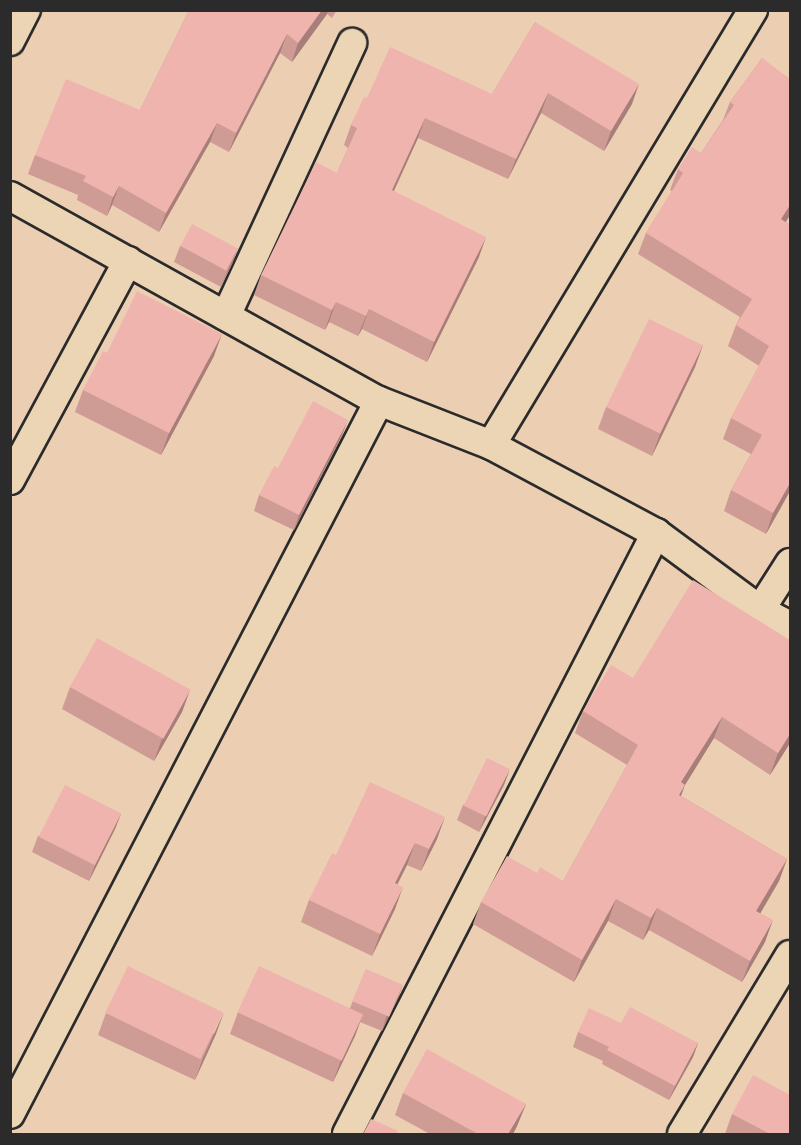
<!DOCTYPE html>
<style>
body{margin:0}
#map{position:relative;width:801px;height:1145px;overflow:hidden;background:#ecceb3;font-family:"Playpen Sans",sans-serif}
div>[style]{position:absolute}
.roads{filter:drop-shadow(2px 0 #2b2b2b) drop-shadow(-2px 0 #2b2b2b) drop-shadow(0 2px #2b2b2b) drop-shadow(0 -2px #2b2b2b)}
.street>*{height:28px;margin:-14px;padding:0 14px;transform-origin:14px;border-radius:14px;background:#ebd5b4}
.wall>*{inset:0;background:#ce9b95}
.shaded-wall>*{inset:0;background:#a77e79}
.building>*{inset:0;background:#efb4ad;transform-origin:0 0}
span{translate:-50% -50%;white-space:nowrap;text-align:center;line-height:1.15;-webkit-text-stroke:4.5px #ebd5b4;paint-order:stroke}
.frame{position:absolute;inset:0;border:12px solid #2b2b2b;pointer-events:none}
</style>
<div id="map">
<div class="roads">
<div class="street">
<div style="left:10px;top:41px;width:35px;rotate:-63deg"></div>
<div style="left:10px;top:196px;width:422px;rotate:29.1deg"></div>
<div style="left:379px;top:401px;width:120px;rotate:21.4deg"></div>
<div style="left:491px;top:445px;width:187px;rotate:28.1deg"></div>
<div style="left:656px;top:533px;width:129px;rotate:36.5deg"></div>
<div style="left:760px;top:610px;width:34px;rotate:28deg"></div>
<div style="left:226px;top:316px;width:301px;rotate:-65.2deg"></div>
<div style="left:491px;top:445px;width:508px;rotate:-58.94deg"></div>
<div style="left:10px;top:480px;width:249px;rotate:-61.7deg"></div>
<div style="left:760px;top:610px;width:56px;rotate:-57.4deg"></div>
<div style="left:10px;top:1114px;width:803px;rotate:-62.64deg"></div>
<div style="left:347px;top:1134px;width:676px;rotate:-62.79deg"></div>
<div style="left:682px;top:1134px;width:209px;rotate:-58.9deg"></div>
</div>
</div>
<div class="wall">
<div style="clip-path:polygon(189px 10px,337px 10px,332px 18px,327px 14px,292px 62px,280px 53px,229px 152px,210px 142px,159px 232px,112px 205px,107px 216px,77px 200px,78px 195px,28px 174px,35px 155px,140px 110px)"></div>
<div style="clip-path:polygon(535px 22px,632px 104px,604px 151px,541px 113px,508px 179px,418px 138px,394px 191px,479px 257px,427px 362px,362px 329px,358px 336px,329px 322px,325px 330px,254px 295px,261px 275px,337px 173px,348px 148px,344px 145px,351px 125px,367px 98px,492px 94px)"></div>
<div style="clip-path:polygon(762px 58px,790px 215px,786px 222px,790px 225px,790px 491px,766px 534px,724px 511px,731px 490px,751px 454px,723px 439px,731px 418px,759px 366px,728px 346px,736px 325px,740px 317px,638px 254px,646px 233px,672px 191px,670px 190px,678px 169px,701px 153px,723px 120px,730px 102px)"></div>
<div style="clip-path:polygon(180px 246px,238px 248px,232px 264px,221px 287px,174px 262px)"></div>
<div style="clip-path:polygon(703px 345px,695px 367px,652px 456px,598px 429px,606px 407px)"></div>
<div style="clip-path:polygon(107px 353px,214px 356px,161px 455px,75px 412px,83px 390px)"></div>
<div style="clip-path:polygon(342px 435px,294px 530px,254px 511px,259px 495px,278px 468px)"></div>
<div style="clip-path:polygon(790px 639px,790px 743px,770px 775px,714px 738px,685px 785px,681px 796px,787px 859px,779px 881px,760px 913px,765px 942px,742px 982px,649px 930px,643px 940px,608px 921px,574px 982px,473px 924px,481px 902px,537px 873px,563px 881px,627px 765px,575px 733px,583px 711px,633px 678px)"></div>
<div style="clip-path:polygon(70px 687px,190px 690px,182px 712px,154px 761px,62px 709px)"></div>
<div style="clip-path:polygon(504px 785px,479px 832px,457px 820px,463px 805px)"></div>
<div style="clip-path:polygon(121px 814px,115px 829px,89px 881px,32px 852px,38px 836px)"></div>
<div style="clip-path:polygon(437px 839px,421px 871px,407px 865px,397px 885px,395px 909px,372px 956px,301px 922px,309px 900px,336px 855px)"></div>
<div style="clip-path:polygon(366px 969px,397px 1000px,382px 1031px,360px 1022px,355px 1036px,333px 1082px,230px 1034px,238px 1012px,350px 1008px)"></div>
<div style="clip-path:polygon(106px 1013px,216px 1034px,195px 1080px,98px 1035px)"></div>
<div style="clip-path:polygon(621px 1023px,698px 1043px,693px 1057px,669px 1100px,602px 1064px,603px 1061px,573px 1047px,578px 1032px)"></div>
<div style="clip-path:polygon(403px 1093px,526px 1104px,517px 1126px,513px 1134px,430px 1134px,395px 1115px)"></div>
<div style="clip-path:polygon(732px 1114px,790px 1134px,725px 1134px)"></div>
</div>
<div class="shaded-wall">
<div style="clip-path:polygon(322px 10px,328px 10px,327px 14px,292px 62px,298px 43px)"></div>
<div style="clip-path:polygon(287px 34px,280px 53px,229px 152px,236px 133px)"></div>
<div style="clip-path:polygon(639px 84px,632px 104px,604px 151px,611px 131px)"></div>
<div style="clip-path:polygon(548px 93px,541px 113px,508px 179px,516px 159px)"></div>
<div style="clip-path:polygon(425px 118px,418px 138px,385px 210px,392px 190px)"></div>
<div style="clip-path:polygon(217px 123px,210px 142px,159px 232px,166px 213px)"></div>
<div style="clip-path:polygon(119px 186px,112px 205px,107px 216px,113px 197px)"></div>
<div style="clip-path:polygon(790px 205px,790px 215px,774px 240px,781px 219px)"></div>
<div style="clip-path:polygon(486px 237px,479px 257px,427px 362px,434px 342px)"></div>
<div style="clip-path:polygon(238px 248px,232px 264px,221px 287px,227px 272px)"></div>
<div style="clip-path:polygon(336px 302px,329px 322px,325px 330px,332px 310px)"></div>
<div style="clip-path:polygon(369px 309px,362px 329px,358px 336px,366px 316px)"></div>
<div style="clip-path:polygon(222px 334px,214px 356px,161px 455px,169px 433px)"></div>
<div style="clip-path:polygon(703px 345px,695px 367px,652px 456px,660px 434px)"></div>
<div style="clip-path:polygon(348px 420px,342px 435px,294px 530px,299px 515px)"></div>
<div style="clip-path:polygon(790px 483px,790px 491px,766px 534px,773px 513px)"></div>
<div style="clip-path:polygon(190px 690px,182px 712px,154px 761px,162px 739px)"></div>
<div style="clip-path:polygon(722px 717px,714px 738px,685px 785px,677px 806px,681px 782px)"></div>
<div style="clip-path:polygon(790px 734px,790px 743px,770px 775px,778px 753px)"></div>
<div style="clip-path:polygon(510px 769px,504px 785px,479px 832px,485px 817px)"></div>
<div style="clip-path:polygon(121px 814px,115px 829px,89px 881px,95px 865px)"></div>
<div style="clip-path:polygon(445px 817px,437px 839px,421px 871px,429px 849px)"></div>
<div style="clip-path:polygon(415px 843px,407px 865px,387px 905px,395px 883px)"></div>
<div style="clip-path:polygon(787px 859px,779px 881px,749px 933px,756px 911px)"></div>
<div style="clip-path:polygon(403px 887px,395px 909px,372px 956px,380px 934px)"></div>
<div style="clip-path:polygon(616px 899px,608px 921px,574px 982px,582px 960px)"></div>
<div style="clip-path:polygon(657px 908px,649px 930px,643px 940px,651px 918px)"></div>
<div style="clip-path:polygon(773px 920px,765px 942px,742px 982px,750px 961px)"></div>
<div style="clip-path:polygon(403px 985px,397px 1000px,382px 1031px,387px 1015px)"></div>
<div style="clip-path:polygon(224px 1012px,216px 1034px,195px 1080px,203px 1058px)"></div>
<div style="clip-path:polygon(363px 1014px,355px 1036px,333px 1082px,341px 1060px)"></div>
<div style="clip-path:polygon(698px 1043px,693px 1057px,669px 1100px,675px 1086px)"></div>
<div style="clip-path:polygon(526px 1104px,517px 1126px,513px 1134px,508px 1134px)"></div>
</div>
<div class="building">
<div style="clip-path:polygon(189px 10px,322px 10px,298px 43px,287px 34px,236px 133px,217px 123px,166px 213px,119px 186px,113px 197px,83px 181px,86px 176px,35px 155px,66px 79px,140px 110px)"></div>
<div style="clip-path:polygon(535px 22px,639px 84px,611px 131px,548px 93px,516px 159px,425px 118px,392px 190px,486px 237px,434px 342px,369px 309px,366px 316px,336px 302px,332px 310px,261px 275px,316px 162px,337px 173px,357px 128px,351px 125px,364px 97px,367px 98px,390px 47px,492px 94px)"></div>
<div style="clip-path:polygon(762px 58px,790px 79px,790px 205px,781px 219px,790px 225px,790px 483px,773px 513px,731px 490px,762px 435px,731px 418px,769px 346px,736px 325px,752px 299px,646px 233px,683px 173px,678px 169px,692px 147px,701px 153px,734px 105px,730px 102px)"></div>
<div style="left:192px;top:224px;width:52px;height:25px;rotate:28deg"></div>
<div style="clip-path:polygon(137px 291px,222px 334px,169px 433px,83px 390px,103px 351px,107px 353px)"></div>
<div style="left:649px;top:319px;width:60px;height:98px;rotate:26deg"></div>
<div style="clip-path:polygon(313px 401px,348px 420px,299px 515px,259px 495px,274px 466px,278px 468px)"></div>
<div style="clip-path:polygon(693px 580px,790px 640px,790px 639px,790px 734px,778px 753px,722px 717px,681px 782px,685px 785px,679px 795px,787px 859px,756px 911px,773px 920px,750px 961px,657px 908px,651px 918px,616px 899px,582px 960px,481px 902px,507px 856px,537px 873px,540px 867px,563px 881px,638px 745px,583px 711px,611px 665px,633px 678px)"></div>
<div style="left:97px;top:638px;width:107px;height:56px;rotate:29deg"></div>
<div style="left:487px;top:758px;width:25px;height:53px;rotate:26deg"></div>
<div style="clip-path:polygon(370px 782px,445px 817px,429px 849px,415px 843px,395px 883px,403px 887px,380px 934px,309px 900px,332px 853px,336px 855px)"></div>
<div style="left:65px;top:785px;width:63px;height:58px;rotate:27deg"></div>
<div style="left:128px;top:966px;width:106px;height:52px;rotate:26deg"></div>
<div style="left:259px;top:966px;width:115px;height:51px;rotate:25deg"></div>
<div style="left:366px;top:969px;width:40px;height:35px;rotate:23deg"></div>
<div style="clip-path:polygon(630px 1007px,698px 1043px,675px 1086px,607px 1050px,609px 1047px,578px 1032px,589px 1008px,621px 1023px)"></div>
<div style="clip-path:polygon(427px 1049px,526px 1104px,508px 1134px,478px 1134px,403px 1093px)"></div>
<div style="clip-path:polygon(753px 1075px,790px 1095px,790px 1134px,770px 1134px,732px 1114px)"></div>
<div style="clip-path:polygon(371px 1119px,398px 1131px,396px 1134px,363px 1134px)"></div>
</div>
<div class="frame"></div>
</div>
